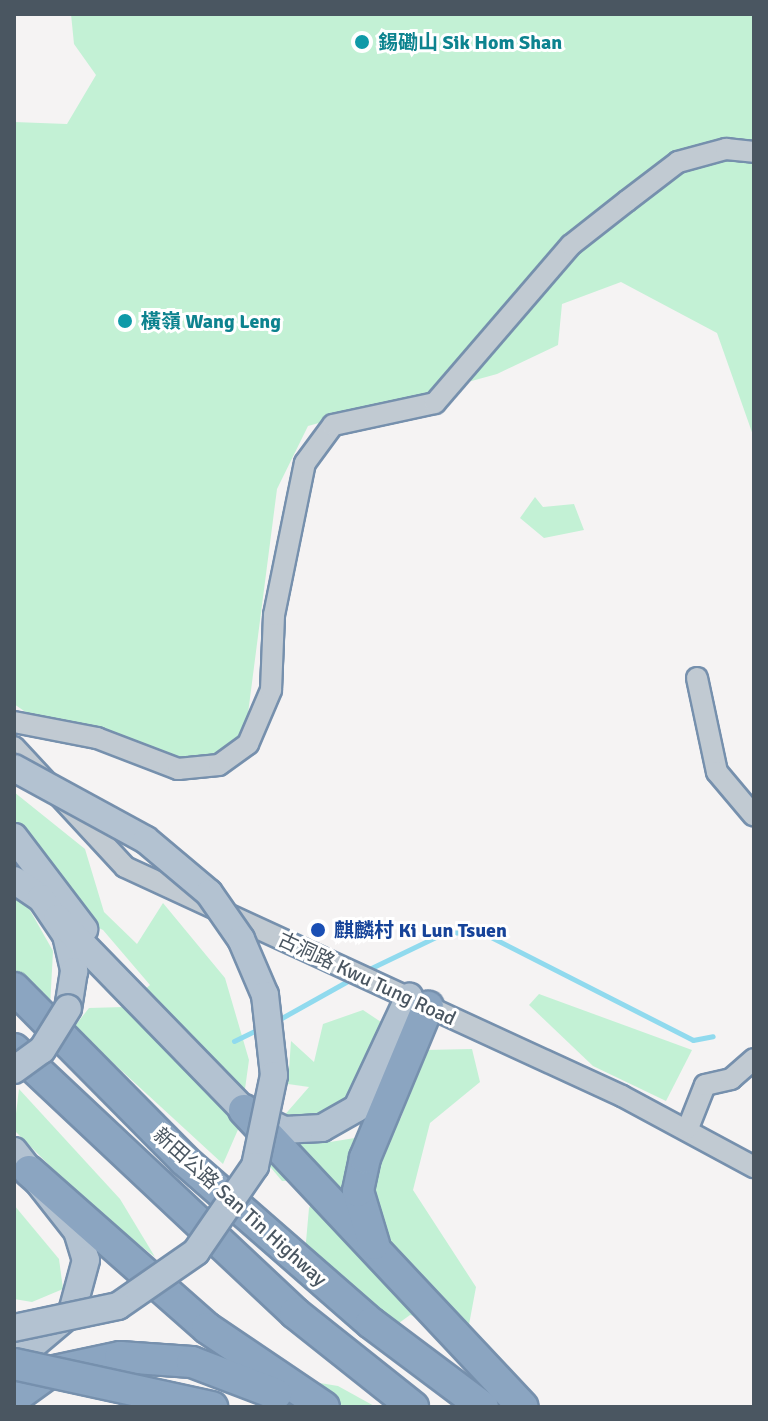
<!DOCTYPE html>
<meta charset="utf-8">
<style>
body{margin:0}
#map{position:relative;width:768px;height:1421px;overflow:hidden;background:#f5f3f3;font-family:Signika,"Noto Sans SC",sans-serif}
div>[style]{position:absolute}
.green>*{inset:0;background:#c3f1d5}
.stream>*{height:5px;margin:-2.5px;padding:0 2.5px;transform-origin:2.5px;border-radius:2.5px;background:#90daee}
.roads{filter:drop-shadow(2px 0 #7690ad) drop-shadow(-2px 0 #7690ad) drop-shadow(0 2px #7690ad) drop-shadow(0 -2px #7690ad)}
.minor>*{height:20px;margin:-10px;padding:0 10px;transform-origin:10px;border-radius:10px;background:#c1cad2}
.major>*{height:26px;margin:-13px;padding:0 13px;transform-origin:13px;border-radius:13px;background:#b3c2d1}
.highway>*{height:30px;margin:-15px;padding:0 15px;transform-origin:15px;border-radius:15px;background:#8ba5c1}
.bridges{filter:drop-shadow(2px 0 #7690ad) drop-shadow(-2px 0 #7690ad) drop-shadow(0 2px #7690ad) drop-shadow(0 -2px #7690ad)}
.major-bridge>*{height:26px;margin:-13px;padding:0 13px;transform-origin:13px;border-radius:13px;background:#b3c2d1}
.highway-bridge>*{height:30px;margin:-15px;padding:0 15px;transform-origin:15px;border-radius:15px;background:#8ba5c1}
.dots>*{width:22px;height:22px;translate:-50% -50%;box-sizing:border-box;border:4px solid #fff;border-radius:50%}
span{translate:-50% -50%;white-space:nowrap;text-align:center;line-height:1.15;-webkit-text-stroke:6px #fff;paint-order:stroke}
.culture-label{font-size:20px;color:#0d838f;font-weight:700}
.left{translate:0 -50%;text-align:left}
.transit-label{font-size:20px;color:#164399;font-weight:700}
.street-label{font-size:20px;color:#4a5661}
.frame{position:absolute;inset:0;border:16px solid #4a5661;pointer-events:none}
</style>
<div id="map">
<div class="green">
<div style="clip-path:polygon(71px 14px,754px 14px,754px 438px,717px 333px,621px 282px,562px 304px,558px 345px,497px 374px,308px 426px,277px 489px,246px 729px,226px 762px,143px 760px,53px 731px,14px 704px,14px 122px,67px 124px,96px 75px,74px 44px)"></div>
<div style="clip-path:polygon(535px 497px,543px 507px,574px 504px,584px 530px,544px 538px,520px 518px)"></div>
<div style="clip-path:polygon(14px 792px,85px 849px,104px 912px,137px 944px,163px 903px,225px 978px,249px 1060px,240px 1125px,223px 1164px,74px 1027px,89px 1008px,124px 1007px,150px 985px,103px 930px,70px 914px,14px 831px)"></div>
<div style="clip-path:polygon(14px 899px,27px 905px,53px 951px,50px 1007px,14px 968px)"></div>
<div style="clip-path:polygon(539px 994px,692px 1050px,666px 1101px,593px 1066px,529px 1005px)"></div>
<div style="clip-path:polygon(363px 1010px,387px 1026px,330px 1142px,386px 1133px,401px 1118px,424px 1050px,472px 1049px,480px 1082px,430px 1123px,413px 1190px,476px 1287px,468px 1330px,410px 1315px,399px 1323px,364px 1304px,305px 1253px,309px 1208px,326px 1180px,282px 1181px,267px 1163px,302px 1156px,282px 1118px,309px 1087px,288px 1084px,291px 1041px,314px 1062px,323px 1024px)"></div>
<div style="clip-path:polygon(19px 1089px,120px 1199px,155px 1257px,90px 1206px,14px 1130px)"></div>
<div style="clip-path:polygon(14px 1205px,59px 1259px,63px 1289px,32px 1302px,14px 1299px)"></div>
<div style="clip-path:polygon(320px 1383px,338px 1386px,376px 1407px,312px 1407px)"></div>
</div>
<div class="stream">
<div style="left:365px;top:971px;width:90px;rotate:-25.7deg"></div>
<div style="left:446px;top:932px;width:39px;rotate:3deg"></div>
<div style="left:485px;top:934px;width:233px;rotate:27deg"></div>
<div style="left:693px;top:1040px;width:20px;rotate:-11deg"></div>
<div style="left:278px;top:1020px;width:86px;rotate:-29.2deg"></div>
<div style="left:234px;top:1041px;width:30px;rotate:-26deg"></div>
</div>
<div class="roads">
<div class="minor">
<div style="left:697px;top:678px;width:96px;rotate:78deg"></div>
<div style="left:717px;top:772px;width:57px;rotate:49.9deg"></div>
<div style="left:14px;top:722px;width:85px;rotate:10.9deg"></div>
<div style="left:97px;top:738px;width:87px;rotate:20.9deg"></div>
<div style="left:178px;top:769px;width:41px;rotate:-5.6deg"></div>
<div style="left:219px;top:765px;width:36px;rotate:-36deg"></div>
<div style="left:248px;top:744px;width:59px;rotate:-66.9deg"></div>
<div style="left:271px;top:690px;width:75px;rotate:-87.7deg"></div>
<div style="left:274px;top:615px;width:155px;rotate:-78.5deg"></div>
<div style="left:305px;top:463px;width:47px;rotate:-53.6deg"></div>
<div style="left:333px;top:425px;width:104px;rotate:-12.2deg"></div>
<div style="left:435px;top:403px;width:208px;rotate:-49.3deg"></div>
<div style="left:571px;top:245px;width:71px;rotate:-38.2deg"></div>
<div style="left:627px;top:201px;width:64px;rotate:-37.4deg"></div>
<div style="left:678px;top:162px;width:50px;rotate:-15.2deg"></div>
<div style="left:726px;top:149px;width:28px;rotate:6deg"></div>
<div style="left:14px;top:747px;width:163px;rotate:47.2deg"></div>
<div style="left:125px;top:867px;width:547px;rotate:24.74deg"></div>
<div style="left:622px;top:1096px;width:150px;rotate:28.3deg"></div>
<div style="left:688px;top:1128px;width:46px;rotate:-68.4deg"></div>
<div style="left:705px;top:1085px;width:27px;rotate:-13deg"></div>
<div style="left:731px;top:1079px;width:30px;rotate:-41deg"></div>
</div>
<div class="major">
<div style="left:14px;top:837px;width:116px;rotate:52.7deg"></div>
<div style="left:14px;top:880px;width:32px;rotate:34deg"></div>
<div style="left:41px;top:898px;width:45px;rotate:56deg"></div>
<div style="left:66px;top:935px;width:37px;rotate:77deg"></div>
<div style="left:74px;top:971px;width:37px;rotate:99deg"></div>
<div style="left:57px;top:918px;width:268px;rotate:45.8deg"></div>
<div style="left:244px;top:1110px;width:45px;rotate:26.6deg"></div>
<div style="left:284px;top:1130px;width:38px;rotate:-3deg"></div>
<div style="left:322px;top:1128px;width:40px;rotate:-29.7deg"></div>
<div style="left:357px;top:1108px;width:123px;rotate:-64.9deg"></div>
<div style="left:14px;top:1151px;width:102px;rotate:51.8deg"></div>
<div style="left:77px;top:1231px;width:30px;rotate:73deg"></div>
<div style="left:86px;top:1260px;width:54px;rotate:105.1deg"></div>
<div style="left:72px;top:1312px;width:76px;rotate:139.8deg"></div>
</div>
<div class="highway">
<div style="left:14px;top:988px;width:242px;rotate:45.3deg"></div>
<div style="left:184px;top:1160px;width:248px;rotate:41.1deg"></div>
<div style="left:371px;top:1323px;width:140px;rotate:36.9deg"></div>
<div style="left:14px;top:1049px;width:386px;rotate:43.2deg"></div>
<div style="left:295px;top:1313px;width:151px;rotate:38.5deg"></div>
<div style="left:244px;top:1110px;width:407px;rotate:46.8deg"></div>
<div style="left:29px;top:1171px;width:237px;rotate:41.4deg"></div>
<div style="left:207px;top:1328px;width:141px;rotate:34deg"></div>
<div style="left:374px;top:1244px;width:55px;rotate:-106.8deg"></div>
<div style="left:358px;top:1191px;width:34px;rotate:-78deg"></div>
<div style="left:365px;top:1158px;width:164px;rotate:-67.4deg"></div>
<div style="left:14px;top:1398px;width:44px;rotate:-35.8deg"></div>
<div style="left:50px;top:1372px;width:72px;rotate:-12.1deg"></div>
<div style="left:120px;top:1357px;width:72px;rotate:4deg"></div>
<div style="left:192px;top:1362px;width:90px;rotate:20.9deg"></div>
</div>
</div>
<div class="bridges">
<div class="major-bridge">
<div style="left:14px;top:768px;width:150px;rotate:28.6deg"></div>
<div style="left:146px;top:840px;width:82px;rotate:40.1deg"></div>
<div style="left:209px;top:893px;width:56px;rotate:55.2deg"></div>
<div style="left:241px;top:939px;width:61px;rotate:66.8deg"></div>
<div style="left:265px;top:995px;width:81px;rotate:83.6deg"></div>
<div style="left:274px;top:1075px;width:93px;rotate:101.8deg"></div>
<div style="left:255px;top:1166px;width:104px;rotate:124.5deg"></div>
<div style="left:196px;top:1252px;width:95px;rotate:145.3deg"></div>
<div style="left:118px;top:1306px;width:106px;rotate:168.1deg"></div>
<div style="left:14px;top:1070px;width:34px;rotate:-36deg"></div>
<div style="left:42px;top:1050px;width:49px;rotate:-58.2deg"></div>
</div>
<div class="highway-bridge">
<div style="left:14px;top:1364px;width:203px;rotate:12.3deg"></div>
</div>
</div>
<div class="dots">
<div style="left:362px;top:42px;background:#0f9aa8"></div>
<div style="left:125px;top:321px;background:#0f9aa8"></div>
<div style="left:318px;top:930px;background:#1a4fb4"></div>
</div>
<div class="culture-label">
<span class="left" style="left:378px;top:42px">錫磡山 Sik Hom Shan</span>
<span class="left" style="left:141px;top:321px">橫嶺 Wang Leng</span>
</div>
<div class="transit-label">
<span class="left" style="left:334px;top:930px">麒麟村 Ki Lun Tsuen</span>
</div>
<div class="street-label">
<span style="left:367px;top:979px;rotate:25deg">古洞路 Kwu Tung Road</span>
<span style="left:240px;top:1207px;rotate:42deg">新田公路 San Tin Highway</span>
</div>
<div class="frame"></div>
</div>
